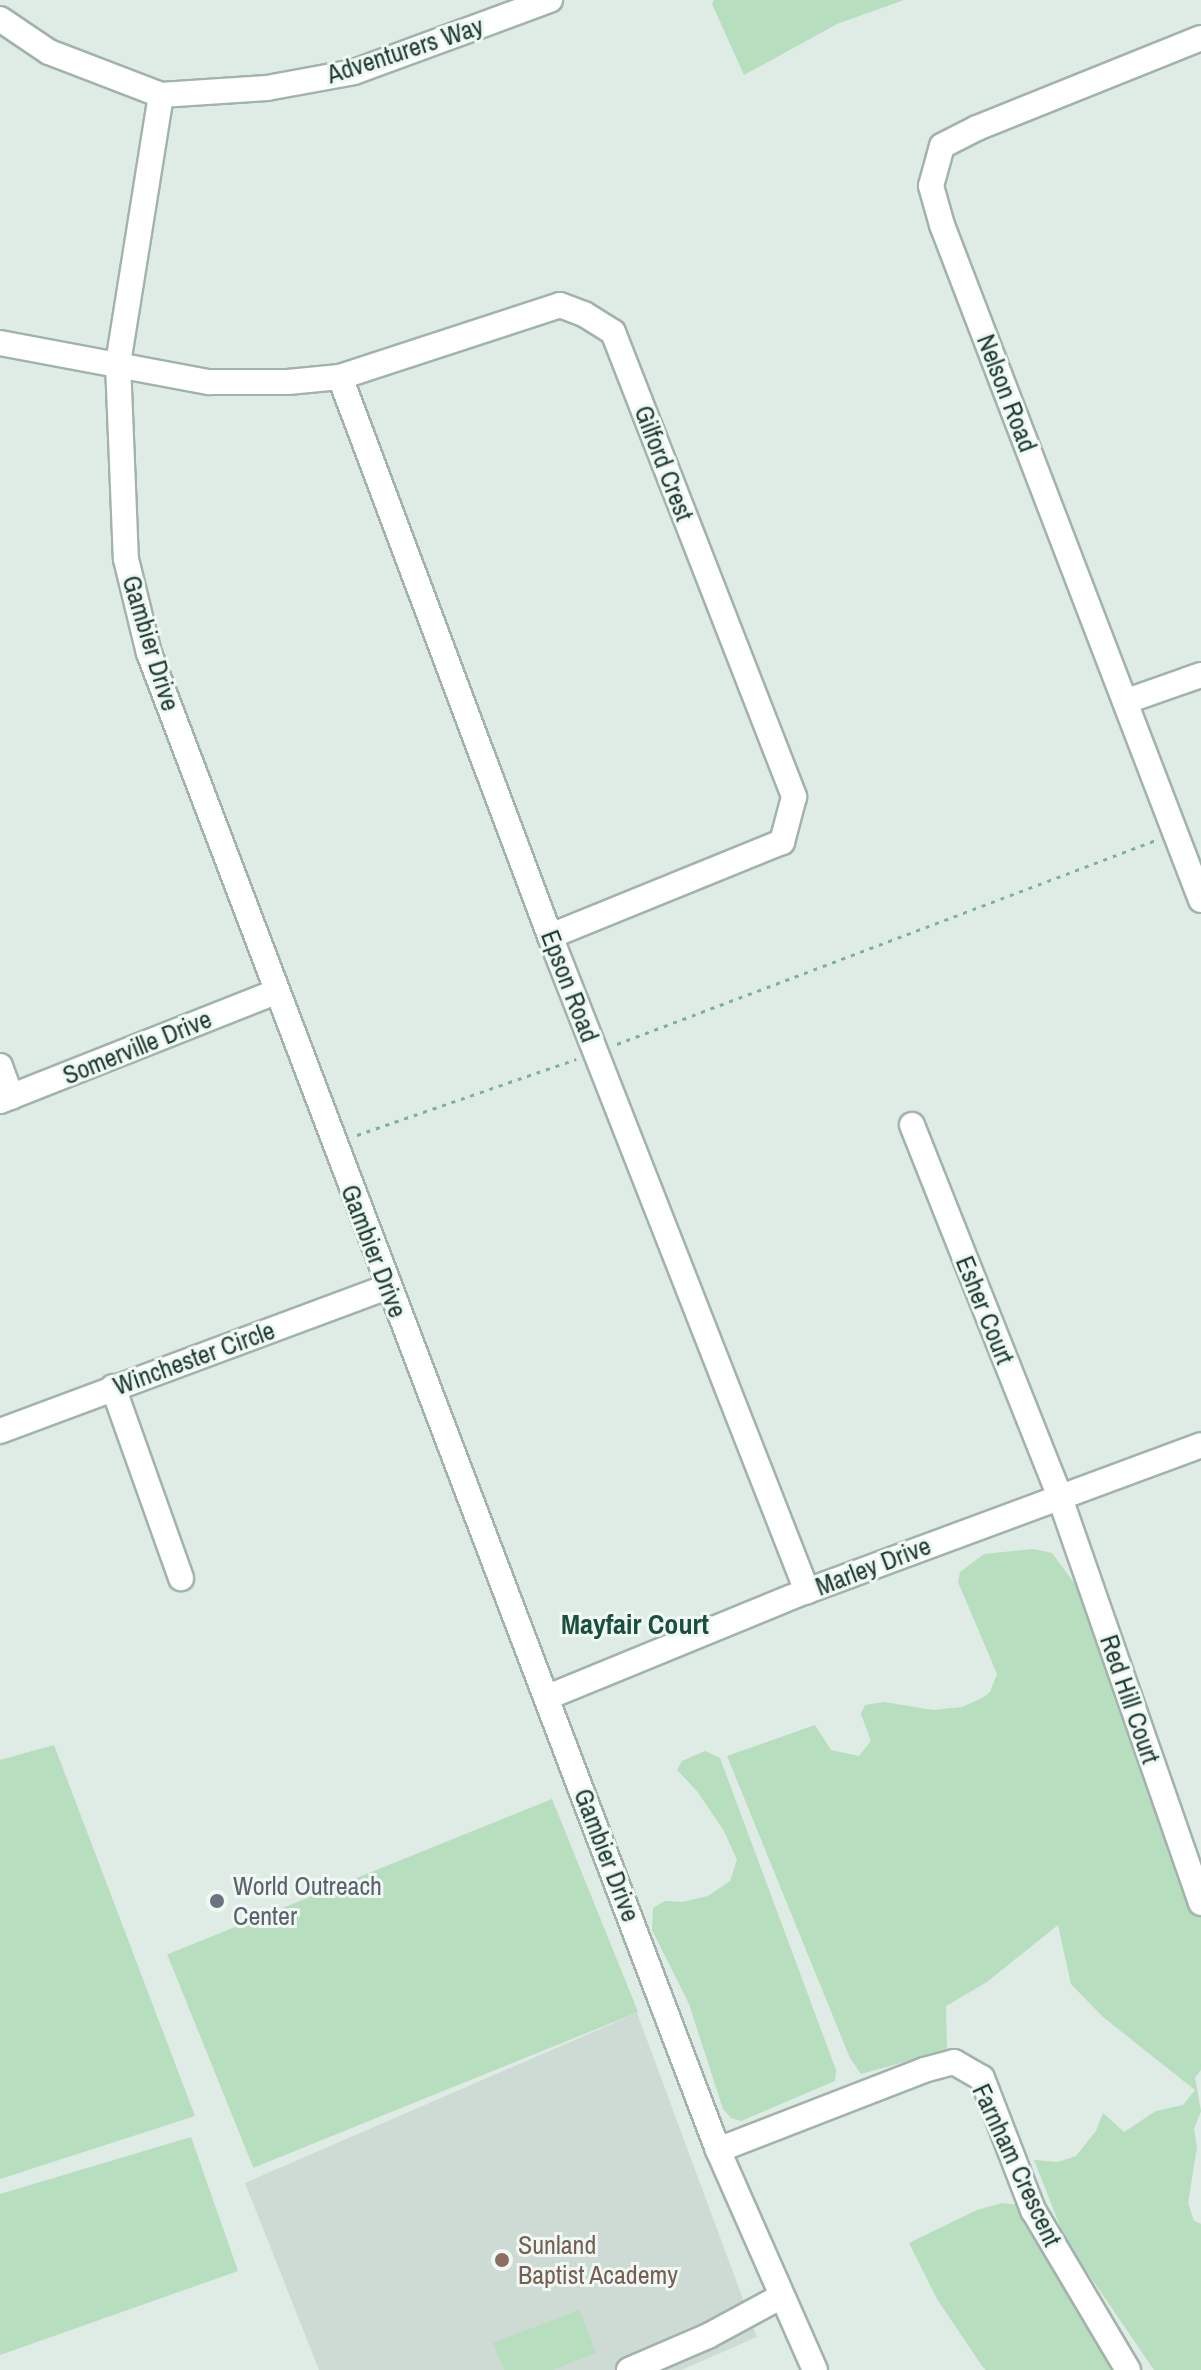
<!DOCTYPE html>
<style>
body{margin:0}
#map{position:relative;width:1201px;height:2370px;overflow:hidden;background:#dfebe5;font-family:"Archivo Narrow",sans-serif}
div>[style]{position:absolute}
.built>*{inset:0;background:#cddbd4}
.green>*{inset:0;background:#b6debf;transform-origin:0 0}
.path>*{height:3px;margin-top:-1.5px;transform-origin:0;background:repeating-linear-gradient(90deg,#7eb09d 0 4px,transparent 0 10px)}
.roads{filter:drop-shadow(2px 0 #a2b3ac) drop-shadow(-2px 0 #a2b3ac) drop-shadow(0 2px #a2b3ac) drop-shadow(0 -2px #a2b3ac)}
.minor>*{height:24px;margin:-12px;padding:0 12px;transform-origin:12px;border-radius:12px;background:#fff}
.dots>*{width:22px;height:22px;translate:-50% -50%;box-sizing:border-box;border:4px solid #eff8f3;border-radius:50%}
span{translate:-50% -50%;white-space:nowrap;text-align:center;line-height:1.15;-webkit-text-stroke:6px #eff8f3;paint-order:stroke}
.street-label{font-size:26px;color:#1f3c32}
.worship-label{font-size:26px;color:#5b616d}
.left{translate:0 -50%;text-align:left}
.education-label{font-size:26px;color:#785e54}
.neighbourhood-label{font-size:28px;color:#1a4e3f;font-weight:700}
</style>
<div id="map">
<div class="built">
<div style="clip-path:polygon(637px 2013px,757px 2337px,681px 2370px,319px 2370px,245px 2183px)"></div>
</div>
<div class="green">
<div style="clip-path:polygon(714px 0,904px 0,837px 24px,744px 75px,712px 4px)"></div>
<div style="clip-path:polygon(1033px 1549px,1052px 1553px,1080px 1591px,1201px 1899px,1201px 2070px,1195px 2078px,1201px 2111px,1194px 2129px,1197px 2147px,1188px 2203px,1194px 2221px,1201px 2224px,1201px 2370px,1154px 2370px,1066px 2241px,1034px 2160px,1058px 2162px,1076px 2156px,1096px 2131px,1103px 2113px,1124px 2132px,1156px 2111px,1183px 2105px,1195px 2090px,1103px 2017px,1071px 1984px,1058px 1925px,987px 1982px,946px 2006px,947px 2050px,861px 2074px,850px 2058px,727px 1756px,815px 1725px,831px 1750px,859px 1756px,871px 1741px,861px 1714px,865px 1705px,884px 1702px,933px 1710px,962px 1707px,982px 1698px,990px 1692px,997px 1674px,958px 1582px,960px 1572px,984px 1554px)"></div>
<div style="clip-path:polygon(54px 1745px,195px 2116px,0 2179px,0 1760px)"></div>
<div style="clip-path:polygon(705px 1751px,720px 1758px,836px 2070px,835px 2081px,741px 2121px,731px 2118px,723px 2109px,689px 2004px,652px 1930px,653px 1908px,665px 1901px,682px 1902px,708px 1896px,730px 1881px,737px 1860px,724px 1831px,697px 1791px,677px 1770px,682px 1761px)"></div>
<div style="left:552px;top:1799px;width:230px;height:415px;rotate:68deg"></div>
<div style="clip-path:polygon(191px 2137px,238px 2271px,0 2355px,0 2194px)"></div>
<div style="clip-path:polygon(1002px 2203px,1018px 2205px,1034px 2218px,1120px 2370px,986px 2370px,982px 2366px,937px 2299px,909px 2243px,977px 2210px)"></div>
<div style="clip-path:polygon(579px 2310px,596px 2353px,552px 2370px,504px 2370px,493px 2343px)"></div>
</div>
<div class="path">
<div style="left:617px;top:1044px;width:576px;rotate:-20.73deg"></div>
<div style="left:357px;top:1135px;width:232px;rotate:-19.1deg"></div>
</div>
<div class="roads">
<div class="minor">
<div style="left:0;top:19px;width:59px;rotate:34deg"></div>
<div style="left:49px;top:52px;width:120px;rotate:21deg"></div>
<div style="left:161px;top:95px;width:106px;rotate:-3.8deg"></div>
<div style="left:267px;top:88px;width:88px;rotate:-10.4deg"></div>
<div style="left:354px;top:72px;width:209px;rotate:-20.2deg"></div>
<div style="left:1201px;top:38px;width:241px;rotate:158.1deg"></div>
<div style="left:977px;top:128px;width:39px;rotate:153deg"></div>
<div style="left:942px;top:146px;width:41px;rotate:105.4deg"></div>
<div style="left:931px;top:186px;width:41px;rotate:74.2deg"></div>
<div style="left:942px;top:225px;width:723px;rotate:69.01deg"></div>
<div style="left:161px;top:95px;width:271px;rotate:99.1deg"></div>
<div style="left:118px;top:363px;width:196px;rotate:87.7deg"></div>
<div style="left:126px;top:559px;width:97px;rotate:76.3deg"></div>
<div style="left:149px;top:653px;width:1601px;rotate:69.19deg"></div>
<div style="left:718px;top:2150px;width:240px;rotate:66.2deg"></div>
<div style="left:0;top:343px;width:213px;rotate:10.6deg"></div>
<div style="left:209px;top:382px;width:79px"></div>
<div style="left:288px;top:382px;width:52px;rotate:-5.5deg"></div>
<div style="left:340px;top:377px;width:231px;rotate:-18.1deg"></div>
<div style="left:560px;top:305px;width:26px;rotate:21deg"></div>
<div style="left:584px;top:314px;width:34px;rotate:32deg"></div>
<div style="left:613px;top:332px;width:499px;rotate:68.7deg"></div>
<div style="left:794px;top:797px;width:47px;rotate:104.9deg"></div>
<div style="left:782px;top:842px;width:250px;rotate:157.9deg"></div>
<div style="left:340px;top:377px;width:597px;rotate:69.41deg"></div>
<div style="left:550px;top:936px;width:704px;rotate:68.58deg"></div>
<div style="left:1127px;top:701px;width:78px;rotate:-19.4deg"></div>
<div style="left:0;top:1066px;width:33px;rotate:70deg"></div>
<div style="left:0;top:1101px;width:296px;rotate:-21.6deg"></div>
<div style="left:912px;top:1125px;width:398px;rotate:68.3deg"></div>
<div style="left:1059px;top:1495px;width:432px;rotate:70.8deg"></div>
<div style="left:113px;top:1387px;width:203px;rotate:70.4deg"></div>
<div style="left:0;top:1431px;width:414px;rotate:-20.4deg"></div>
<div style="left:548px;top:1697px;width:280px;rotate:-22.3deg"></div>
<div style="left:807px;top:1591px;width:420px;rotate:-20.3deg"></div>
<div style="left:718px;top:2150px;width:221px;rotate:-21.2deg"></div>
<div style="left:924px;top:2070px;width:31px;rotate:-15deg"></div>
<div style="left:954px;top:2062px;width:32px;rotate:30deg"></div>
<div style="left:982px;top:2078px;width:142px;rotate:68.9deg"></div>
<div style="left:1033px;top:2210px;width:186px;rotate:59.3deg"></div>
<div style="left:629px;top:2370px;width:86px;rotate:-23.3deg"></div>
<div style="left:708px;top:2336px;width:82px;rotate:-28.4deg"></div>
</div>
</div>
<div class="dots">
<div style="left:217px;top:1901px;background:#6b7280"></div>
<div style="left:502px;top:2260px;background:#8d6e63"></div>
</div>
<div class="street-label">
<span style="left:405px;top:50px;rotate:-18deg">Adventurers Way</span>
<span style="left:1007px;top:393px;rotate:69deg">Nelson Road</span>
<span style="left:664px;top:463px;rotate:69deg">Gilford Crest</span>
<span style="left:151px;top:643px;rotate:73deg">Gambier Drive</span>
<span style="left:570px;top:986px;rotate:69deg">Epson Road</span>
<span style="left:137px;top:1047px;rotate:-22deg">Somerville Drive</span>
<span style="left:374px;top:1251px;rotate:69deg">Gambier Drive</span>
<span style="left:985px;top:1310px;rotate:68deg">Esher Court</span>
<span style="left:194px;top:1358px;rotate:-20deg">Winchester Circle</span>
<span style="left:873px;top:1566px;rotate:-21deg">Marley Drive</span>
<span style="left:1130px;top:1699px;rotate:71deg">Red Hill Court</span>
<span style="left:607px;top:1855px;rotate:69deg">Gambier Drive</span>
<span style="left:1017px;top:2165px;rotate:65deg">Farnham Crescent</span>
</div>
<div class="worship-label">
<span class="left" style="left:233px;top:1901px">World Outreach<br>Center</span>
</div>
<div class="education-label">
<span class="left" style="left:518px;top:2260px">Sunland<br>Baptist Academy</span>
</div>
<div class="neighbourhood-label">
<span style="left:635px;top:1624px">Mayfair Court</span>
</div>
</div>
